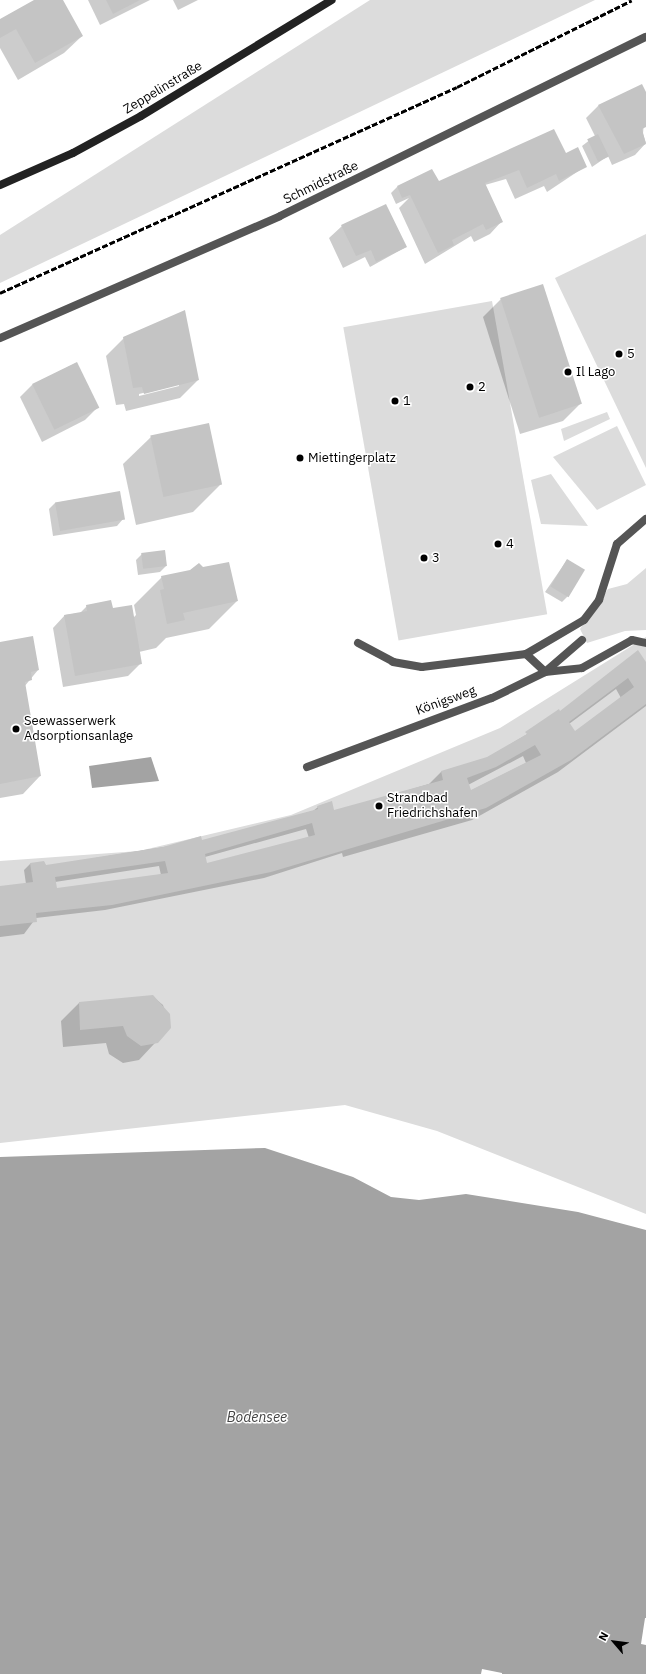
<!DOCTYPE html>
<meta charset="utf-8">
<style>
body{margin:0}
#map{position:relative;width:646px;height:1674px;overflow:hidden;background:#fff;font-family:"IBM Plex Sans",sans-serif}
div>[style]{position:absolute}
.green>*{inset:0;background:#dcdcdc;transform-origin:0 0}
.water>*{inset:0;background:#a3a3a3}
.pier>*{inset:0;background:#fff}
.shadow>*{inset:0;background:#0003}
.building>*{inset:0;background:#c4c4c4;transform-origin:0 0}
.service>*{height:8px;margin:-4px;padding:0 4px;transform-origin:4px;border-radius:4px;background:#555}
.minor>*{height:8px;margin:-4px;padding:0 4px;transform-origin:4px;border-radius:4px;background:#555}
.secondary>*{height:8px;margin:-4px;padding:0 4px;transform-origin:4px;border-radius:4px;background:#222}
.rail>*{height:3px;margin-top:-1.5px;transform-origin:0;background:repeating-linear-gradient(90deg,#000 0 6px,transparent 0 8px)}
.dots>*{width:11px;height:11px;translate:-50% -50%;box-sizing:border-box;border:2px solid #fff;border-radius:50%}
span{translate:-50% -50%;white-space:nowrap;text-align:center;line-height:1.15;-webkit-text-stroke:3px #fff;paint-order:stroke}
.street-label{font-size:13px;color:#000}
.poi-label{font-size:13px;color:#000}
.left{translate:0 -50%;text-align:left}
.water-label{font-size:14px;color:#444;font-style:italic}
.north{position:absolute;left:594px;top:1622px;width:40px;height:40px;-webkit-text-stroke:3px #fff;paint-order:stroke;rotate:298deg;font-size:11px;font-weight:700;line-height:16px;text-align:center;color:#000}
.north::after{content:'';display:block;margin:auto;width:14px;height:18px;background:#000;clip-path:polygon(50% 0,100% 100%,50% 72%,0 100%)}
</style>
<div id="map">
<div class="green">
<div style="clip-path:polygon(370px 0,595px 0,0 283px,0 235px)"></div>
<div style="clip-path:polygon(646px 234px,646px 468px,555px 278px)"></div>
<div style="left:492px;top:301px;width:318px;height:151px;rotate:80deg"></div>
<div style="clip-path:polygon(607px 412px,610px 419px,564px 441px,561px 429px)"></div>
<div style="clip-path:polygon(617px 426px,646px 485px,597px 510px,553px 457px)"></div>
<div style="clip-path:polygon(551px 474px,588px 526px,541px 524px,531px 480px)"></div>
<div style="clip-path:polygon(646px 568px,646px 630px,625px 631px,587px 643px,580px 629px,608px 589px,627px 584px)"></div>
<div style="clip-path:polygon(646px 637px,646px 1214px,437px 1131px,345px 1105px,0 1143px,0 861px,139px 851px,291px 815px,500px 728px)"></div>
</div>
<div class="water">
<div style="clip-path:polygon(151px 757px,159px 781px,92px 788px,89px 766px)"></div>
<div style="clip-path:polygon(265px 1148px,353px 1177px,391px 1197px,419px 1200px,466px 1194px,578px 1212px,646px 1230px,646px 1674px,0 1674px,0 1157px)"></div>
</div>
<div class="pier">
<div style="clip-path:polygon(645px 1618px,646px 1618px,646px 1645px,641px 1644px)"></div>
<div style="clip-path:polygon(482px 1669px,502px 1673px,502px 1674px,481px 1674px)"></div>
</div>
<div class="shadow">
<div style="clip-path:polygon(36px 0,62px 0,82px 36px,64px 53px,18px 80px,0 48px,0 21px)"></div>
<div style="clip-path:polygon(88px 0,150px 0,100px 25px)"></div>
<div style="clip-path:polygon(173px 0,198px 0,178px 10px)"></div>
<div style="clip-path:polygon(646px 95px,643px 134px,646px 143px,635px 155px,612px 165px,608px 156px,592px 167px,582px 146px,595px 136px,586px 118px,598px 106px)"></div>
<div style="clip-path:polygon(565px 154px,586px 166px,547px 192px,544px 186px,515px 199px,506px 179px,485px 185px,502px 221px,490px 234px,474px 242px,471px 236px,425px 264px,399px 208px,409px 198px,396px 204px,391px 193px,397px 187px,434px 185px)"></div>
<div style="clip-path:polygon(342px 226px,406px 247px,370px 267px,365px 257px,343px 268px,329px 238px)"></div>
<div style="clip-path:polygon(501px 299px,581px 403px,563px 421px,520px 434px,483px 317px)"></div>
<div style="clip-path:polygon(evenodd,124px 338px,198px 380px,180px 398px,126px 411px,124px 404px,116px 405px,106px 356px,124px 338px,179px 384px,179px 386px,139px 396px,139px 394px,179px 384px)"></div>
<div style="clip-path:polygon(76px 363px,98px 407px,85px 420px,42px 442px,20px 397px,32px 385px)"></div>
<div style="clip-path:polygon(151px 437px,221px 484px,193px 512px,136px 525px,123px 464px)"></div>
<div style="clip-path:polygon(119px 492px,123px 519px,117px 526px,53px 536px,49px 509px,55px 503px)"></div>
<div style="clip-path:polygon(142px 554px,166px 566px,160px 572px,138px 575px,136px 560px)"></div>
<div style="clip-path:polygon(567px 560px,568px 596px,562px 602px,545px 592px)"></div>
<div style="clip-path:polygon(162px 577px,237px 601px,209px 629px,166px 638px,156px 648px,139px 652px,141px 663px,128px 676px,63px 687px,53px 628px,65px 615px,80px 613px,87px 606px,112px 609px,133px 618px,136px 615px,134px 605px)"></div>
<div style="clip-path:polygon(0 643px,38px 670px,24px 687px,40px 776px,23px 794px,0 798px)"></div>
<div style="clip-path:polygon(evenodd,646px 664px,646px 706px,558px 772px,472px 820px,343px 857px,342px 853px,264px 878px,105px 910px,36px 918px,24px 934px,0 937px,0 887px,26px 884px,24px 870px,30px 864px,44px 862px,46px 866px,201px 841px,313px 811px,318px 807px,334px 812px,429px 784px,441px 772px,487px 758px,646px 664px,616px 689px,621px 698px,575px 733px,569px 724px,616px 689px,646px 664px,523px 756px,526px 763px,470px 791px,468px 785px,523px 756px,646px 664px,306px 829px,309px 838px,206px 865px,205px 857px,306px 829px,646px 664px,159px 866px,161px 875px,56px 889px,55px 882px,159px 866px)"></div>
<div style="clip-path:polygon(152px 996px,163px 1005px,169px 1028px,139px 1060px,123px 1063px,109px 1054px,106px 1043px,63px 1047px,61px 1021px,79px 1003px)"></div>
</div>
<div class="building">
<div style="clip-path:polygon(34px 0,63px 0,83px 36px,35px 63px,16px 29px,0 38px,0 19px)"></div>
<div style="clip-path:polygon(106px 0,140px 0,113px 14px)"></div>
<div style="clip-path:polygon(642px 84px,646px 92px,646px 127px,642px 129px,646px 144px,624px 154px,598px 105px)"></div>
<div style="clip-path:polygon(554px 129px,566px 153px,578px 147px,587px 167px,559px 181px,556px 174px,527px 188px,519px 170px,485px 183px,503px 222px,486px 230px,483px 224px,452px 240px,454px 245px,438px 253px,410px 195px,402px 198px,397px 186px,432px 169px,439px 181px)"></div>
<div style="left:598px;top:134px;width:25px;height:12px;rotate:64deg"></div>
<div style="clip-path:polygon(386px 204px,407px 247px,376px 262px,371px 250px,356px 256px,341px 225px)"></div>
<div style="left:543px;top:284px;width:126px;height:45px;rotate:72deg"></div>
<div style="clip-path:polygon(185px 310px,199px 380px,144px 394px,142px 387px,133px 388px,123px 337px)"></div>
<div style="left:77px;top:362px;width:51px;height:50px;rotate:64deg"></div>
<div style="left:209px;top:423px;width:63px;height:60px;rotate:78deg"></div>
<div style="left:120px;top:491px;width:29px;height:66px;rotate:80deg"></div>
<div style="left:165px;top:550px;width:16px;height:24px;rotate:83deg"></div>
<div style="left:567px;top:559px;width:21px;height:32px;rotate:31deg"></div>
<div style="clip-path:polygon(229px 562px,238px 601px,183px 613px,185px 620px,167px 624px,160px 590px,164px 589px,161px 576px,190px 570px,199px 563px,203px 567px)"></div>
<div style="clip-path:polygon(111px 600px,113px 608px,132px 605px,142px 664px,75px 676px,64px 615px,87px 611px,86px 605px)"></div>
<div style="clip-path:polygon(33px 636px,39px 670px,31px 672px,32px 680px,25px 682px,41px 776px,0 784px,0 642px)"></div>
<div style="clip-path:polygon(evenodd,638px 650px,646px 662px,646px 704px,571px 760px,486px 808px,271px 872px,112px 905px,36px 913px,37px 922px,0 926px,0 886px,33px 882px,30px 863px,44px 861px,46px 865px,163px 847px,201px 836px,202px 840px,318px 809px,317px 806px,332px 801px,334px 810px,443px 780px,441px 771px,487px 757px,527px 734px,525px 732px,559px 709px,560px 711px,638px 650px,628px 678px,634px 687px,575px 731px,569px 722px,628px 678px,638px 650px,535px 745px,541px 755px,471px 790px,467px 778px,496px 767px,535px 745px,638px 650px,312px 823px,315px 835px,207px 863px,205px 854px,312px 823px,638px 650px,165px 861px,168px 873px,57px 888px,55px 877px,165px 861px)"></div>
<div style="clip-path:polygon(153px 995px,170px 1014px,171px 1028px,158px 1043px,141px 1046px,127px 1036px,123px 1026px,80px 1030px,79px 1002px)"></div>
</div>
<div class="service">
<div style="left:358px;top:643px;width:40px;rotate:28deg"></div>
<div style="left:393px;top:662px;width:29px;rotate:10deg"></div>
<div style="left:422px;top:667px;width:105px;rotate:-7.1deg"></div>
<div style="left:526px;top:654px;width:67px;rotate:-30.4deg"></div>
<div style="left:584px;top:620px;width:25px;rotate:-53deg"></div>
<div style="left:599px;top:600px;width:59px;rotate:-72.2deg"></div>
<div style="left:617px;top:544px;width:38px;rotate:-41deg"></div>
<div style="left:526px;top:654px;width:26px;rotate:43deg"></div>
<div style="left:545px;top:672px;width:37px;rotate:-6deg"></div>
<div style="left:582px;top:668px;width:57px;rotate:-29.2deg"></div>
<div style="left:632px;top:640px;width:14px;rotate:12deg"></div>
<div style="left:307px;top:767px;width:197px;rotate:-20.5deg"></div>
<div style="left:492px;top:698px;width:59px;rotate:-26.1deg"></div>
<div style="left:545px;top:672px;width:49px;rotate:-40.9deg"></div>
</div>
<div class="minor">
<div style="left:0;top:338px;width:305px;rotate:-23.5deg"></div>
<div style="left:280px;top:216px;width:407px;rotate:-26.1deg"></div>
</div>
<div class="secondary">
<div style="left:0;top:185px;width:80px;rotate:-23.7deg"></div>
<div style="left:73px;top:153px;width:77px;rotate:-28.6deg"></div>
<div style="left:141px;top:116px;width:223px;rotate:-31.3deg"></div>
</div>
<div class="rail">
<div style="left:0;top:293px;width:501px;rotate:-24.26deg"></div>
<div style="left:457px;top:87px;width:195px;rotate:-26.4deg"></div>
</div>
<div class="dots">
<div style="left:619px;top:354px;background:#000"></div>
<div style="left:568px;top:372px;background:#000"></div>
<div style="left:470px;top:387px;background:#000"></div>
<div style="left:395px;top:401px;background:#000"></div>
<div style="left:300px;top:458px;background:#000"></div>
<div style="left:498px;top:544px;background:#000"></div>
<div style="left:424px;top:558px;background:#000"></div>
<div style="left:16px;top:729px;background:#000"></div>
<div style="left:379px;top:806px;background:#000"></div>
</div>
<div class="street-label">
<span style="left:163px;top:88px;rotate:-31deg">Zeppelinstraße</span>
<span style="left:321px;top:183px;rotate:-26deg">Schmidstraße</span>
<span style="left:446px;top:701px;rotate:-20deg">Königsweg</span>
</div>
<div class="poi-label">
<span class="left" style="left:627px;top:354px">5</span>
<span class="left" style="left:576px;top:372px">Il Lago</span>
<span class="left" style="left:478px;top:387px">2</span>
<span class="left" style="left:403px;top:401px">1</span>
<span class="left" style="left:308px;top:458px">Miettingerplatz</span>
<span class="left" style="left:506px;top:544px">4</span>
<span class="left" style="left:432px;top:558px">3</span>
<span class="left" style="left:24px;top:729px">Seewasserwerk<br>Adsorptionsanlage</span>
<span class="left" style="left:387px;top:806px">Strandbad<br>Friedrichshafen</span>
</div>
<div class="water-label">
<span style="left:257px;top:1417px">Bodensee</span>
</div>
<div class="north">N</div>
</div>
